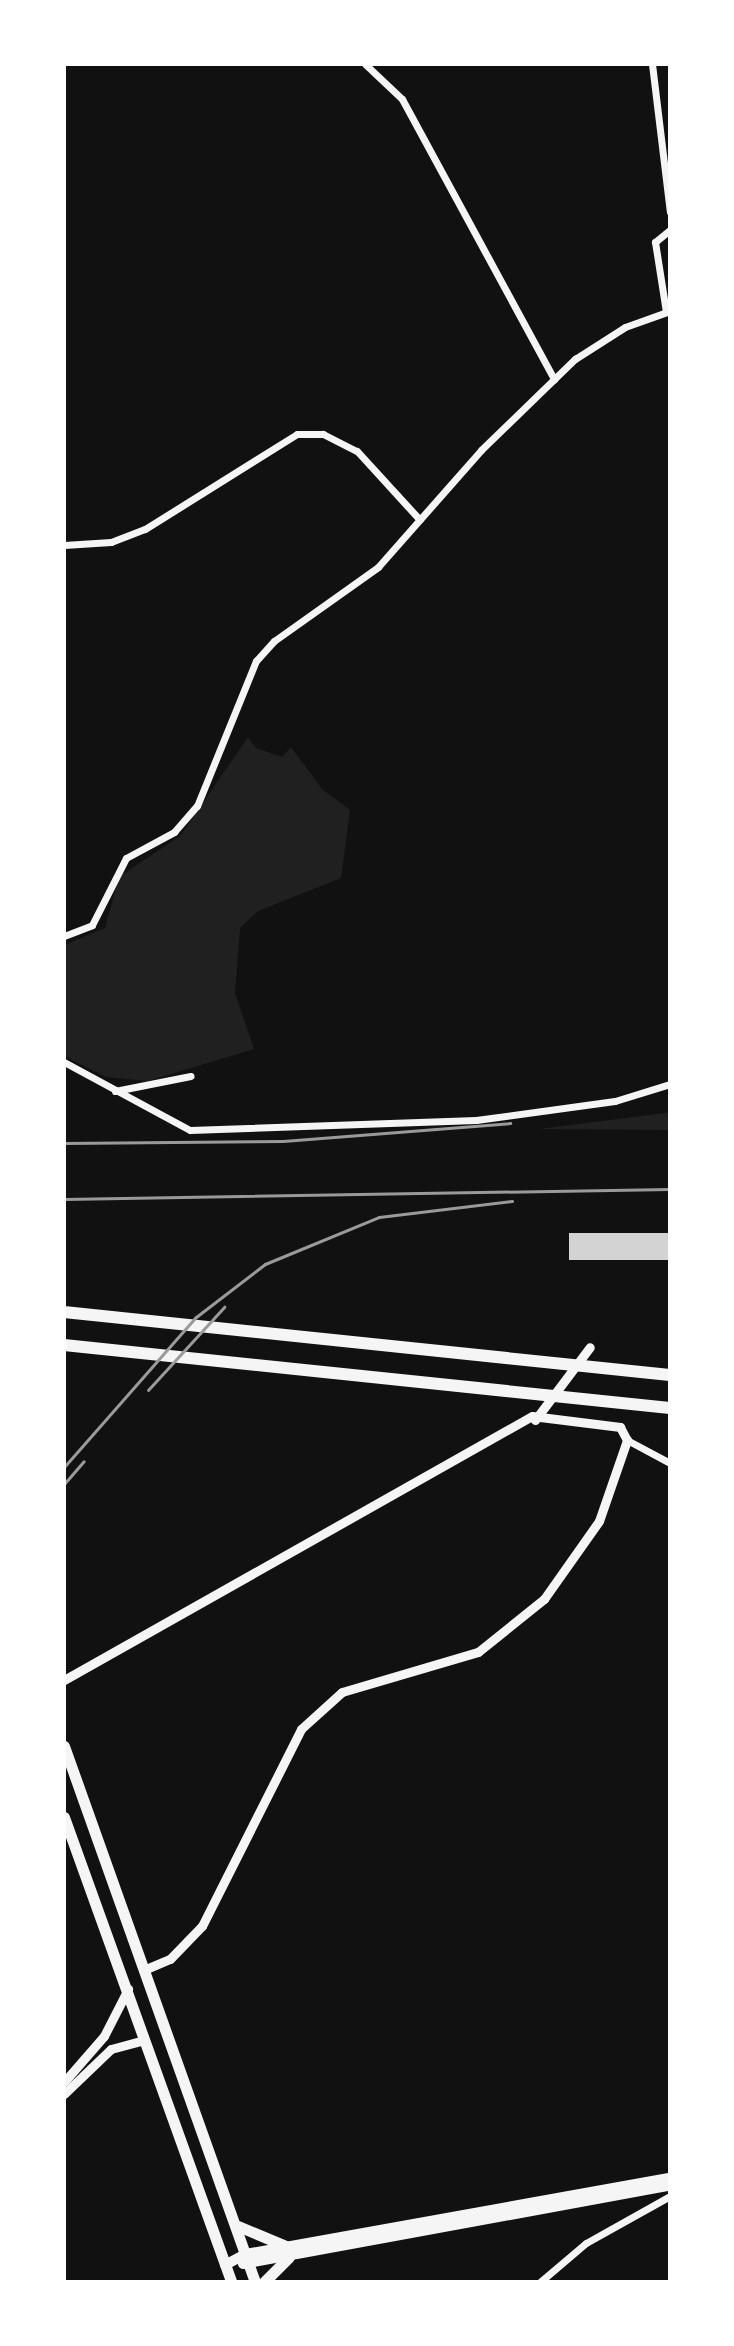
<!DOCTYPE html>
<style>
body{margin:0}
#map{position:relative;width:734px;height:2346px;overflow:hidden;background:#111;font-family:Jost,sans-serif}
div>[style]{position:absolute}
.green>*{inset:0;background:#202020}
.building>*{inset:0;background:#d3d3d3;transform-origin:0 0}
.minor>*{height:7px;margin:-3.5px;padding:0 3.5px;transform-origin:3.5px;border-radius:3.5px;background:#f5f5f5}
.tertiary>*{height:9px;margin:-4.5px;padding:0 4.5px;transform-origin:4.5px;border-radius:4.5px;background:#f5f5f5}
.secondary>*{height:10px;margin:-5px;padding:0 5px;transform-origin:5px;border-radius:5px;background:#f5f5f5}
.primary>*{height:11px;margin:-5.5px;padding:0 5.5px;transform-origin:5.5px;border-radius:5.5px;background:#f5f5f5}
.trunk>*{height:12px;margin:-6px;padding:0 6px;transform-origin:6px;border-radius:6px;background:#f5f5f5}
.rail>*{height:3px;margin:-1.5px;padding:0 1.5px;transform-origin:1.5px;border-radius:1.5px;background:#9a9a9a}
span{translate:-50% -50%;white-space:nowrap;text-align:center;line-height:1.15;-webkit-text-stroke:6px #fff;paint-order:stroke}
.frame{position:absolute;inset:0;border:66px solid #fff;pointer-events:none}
</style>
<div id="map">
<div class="green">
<div style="clip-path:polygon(248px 737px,256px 748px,282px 757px,291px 747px,322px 789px,350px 810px,341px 878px,258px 911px,240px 928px,235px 993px,254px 1049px,148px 1081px,106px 1077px,64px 1056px,64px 945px,105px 928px,119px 877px,180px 836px)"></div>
<div style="clip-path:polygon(670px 1113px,670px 1130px,539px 1129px,665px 1113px)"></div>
</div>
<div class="building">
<div style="left:670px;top:1233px;width:27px;height:101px;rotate:90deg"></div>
</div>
<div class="minor">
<div style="left:365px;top:64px;width:51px;rotate:43.4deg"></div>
<div style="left:402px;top:99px;width:319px;rotate:61.5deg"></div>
<div style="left:652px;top:64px;width:149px;rotate:83.1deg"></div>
<div style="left:666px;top:312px;width:71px;rotate:-98.9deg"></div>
<div style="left:655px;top:242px;width:19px;rotate:-39deg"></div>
<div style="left:64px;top:545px;width:47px;rotate:-3.7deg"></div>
<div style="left:111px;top:542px;width:36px;rotate:-21deg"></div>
<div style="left:145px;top:529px;width:179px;rotate:-32deg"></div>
<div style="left:297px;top:434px;width:26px"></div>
<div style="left:323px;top:434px;width:38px;rotate:27deg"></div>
<div style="left:357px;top:451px;width:93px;rotate:47.6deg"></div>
<div style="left:64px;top:936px;width:30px;rotate:-21deg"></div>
<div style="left:92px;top:925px;width:75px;rotate:-63.1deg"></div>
<div style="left:126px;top:858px;width:55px;rotate:-28.4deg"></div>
<div style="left:174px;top:832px;width:35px;rotate:-49deg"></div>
<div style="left:197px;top:806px;width:157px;rotate:-67.9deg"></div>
<div style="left:256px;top:661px;width:27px;rotate:-48deg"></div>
<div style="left:274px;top:641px;width:128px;rotate:-35.4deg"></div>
<div style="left:378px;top:567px;width:156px;rotate:-48.6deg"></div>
<div style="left:481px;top:450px;width:131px;rotate:-44.1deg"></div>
<div style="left:575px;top:359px;width:59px;rotate:-32.6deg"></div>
<div style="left:625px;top:327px;width:48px;rotate:-19.6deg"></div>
<div style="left:64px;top:1062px;width:143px;rotate:28.4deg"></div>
<div style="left:190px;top:1130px;width:286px;rotate:-2deg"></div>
<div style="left:476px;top:1120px;width:140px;rotate:-7.8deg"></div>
<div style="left:615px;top:1101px;width:58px;rotate:-17.2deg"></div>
<div style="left:115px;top:1091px;width:77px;rotate:-11.2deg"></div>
<div style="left:627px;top:1440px;width:49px;rotate:28.1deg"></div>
<div style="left:540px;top:2282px;width:60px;rotate:-40.3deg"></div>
<div style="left:586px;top:2243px;width:96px;rotate:-29.2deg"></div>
</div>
<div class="tertiary">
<div style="left:535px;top:1420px;width:91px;rotate:-53deg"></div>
<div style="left:64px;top:1680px;width:537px;rotate:-29.43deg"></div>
<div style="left:532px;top:1416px;width:89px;rotate:7.1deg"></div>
<div style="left:620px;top:1427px;width:15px;rotate:62deg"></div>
<div style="left:146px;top:1969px;width:26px;rotate:-23deg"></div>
<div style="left:170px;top:1959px;width:46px;rotate:-45.9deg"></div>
<div style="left:202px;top:1926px;width:220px;rotate:-63.3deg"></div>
<div style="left:301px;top:1729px;width:55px;rotate:-42.1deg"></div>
<div style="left:342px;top:1692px;width:142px;rotate:-16.4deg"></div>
<div style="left:478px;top:1652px;width:85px;rotate:-38.8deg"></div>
<div style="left:544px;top:1599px;width:95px;rotate:-54.8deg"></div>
<div style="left:599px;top:1521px;width:86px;rotate:-70.9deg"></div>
<div style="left:64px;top:2082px;width:61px;rotate:-49deg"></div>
<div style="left:104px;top:2036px;width:53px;rotate:-62.9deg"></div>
<div style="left:64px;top:2094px;width:65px;rotate:-43.8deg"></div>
<div style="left:111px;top:2049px;width:35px;rotate:-15deg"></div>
</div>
<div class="secondary">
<div style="left:243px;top:2264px;width:434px;rotate:-10.4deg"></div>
<div style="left:225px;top:2265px;width:24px;rotate:-28deg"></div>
<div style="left:246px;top:2254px;width:431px;rotate:-10.2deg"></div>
</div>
<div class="primary">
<div style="left:64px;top:1746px;width:569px;rotate:70.39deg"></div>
<div style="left:64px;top:1817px;width:494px;rotate:70.2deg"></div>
<div style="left:238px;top:2226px;width:54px;rotate:22.8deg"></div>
<div style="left:264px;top:2282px;width:35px;rotate:-45deg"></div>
</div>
<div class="trunk">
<div style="left:64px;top:1312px;width:609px;rotate:5.94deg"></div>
<div style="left:64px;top:1345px;width:609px;rotate:5.94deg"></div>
</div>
<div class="rail">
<div style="left:64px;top:1143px;width:219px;rotate:-0.5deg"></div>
<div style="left:283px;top:1141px;width:228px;rotate:-4.5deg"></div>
<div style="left:64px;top:1199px;width:606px;rotate:-0.95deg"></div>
<div style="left:148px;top:1390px;width:113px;rotate:-47.5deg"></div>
<div style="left:64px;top:1467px;width:200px;rotate:-48.7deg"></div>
<div style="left:196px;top:1317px;width:87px;rotate:-37.5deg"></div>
<div style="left:265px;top:1264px;width:123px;rotate:-22.4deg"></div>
<div style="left:379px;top:1217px;width:134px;rotate:-6.9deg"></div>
<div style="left:64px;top:1484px;width:30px;rotate:-49deg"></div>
</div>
<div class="frame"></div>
</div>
